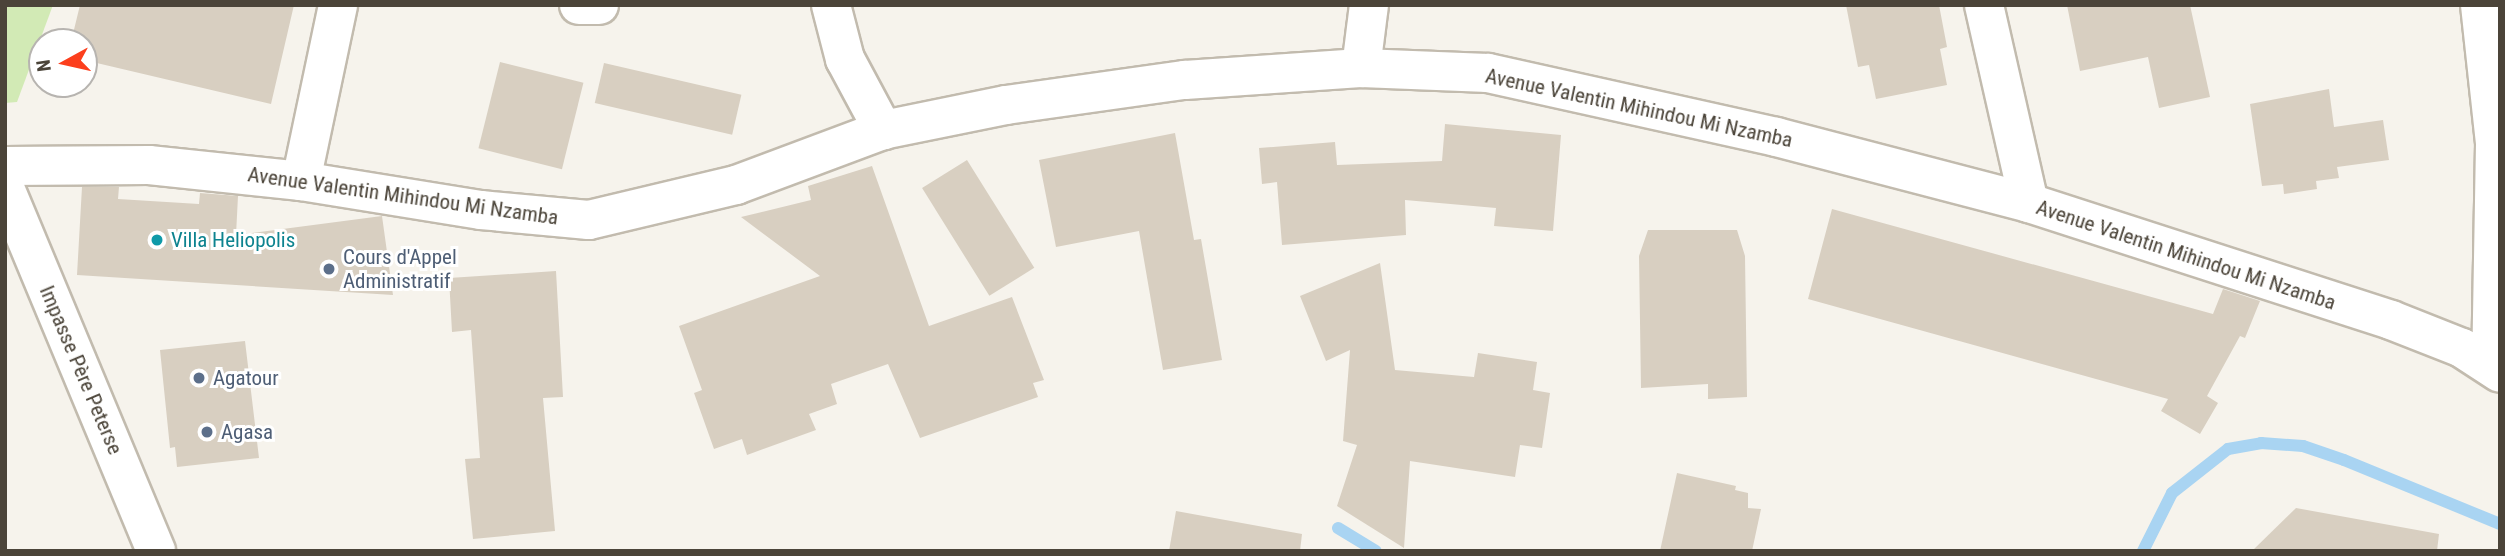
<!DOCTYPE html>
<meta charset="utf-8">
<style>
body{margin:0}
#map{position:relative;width:2505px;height:556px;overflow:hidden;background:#f6f3ec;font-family:"Roboto Condensed",sans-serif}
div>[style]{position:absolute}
.green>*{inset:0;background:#d2eab5}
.stream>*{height:12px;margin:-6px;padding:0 6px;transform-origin:6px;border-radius:6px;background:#a9d4f2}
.building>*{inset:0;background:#d8cfc1;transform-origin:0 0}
.roads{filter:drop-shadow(2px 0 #c2bbae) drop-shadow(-2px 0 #c2bbae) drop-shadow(0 2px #c2bbae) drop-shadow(0 -2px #c2bbae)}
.minor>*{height:38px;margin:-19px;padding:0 19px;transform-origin:19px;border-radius:19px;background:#fff}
.dots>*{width:19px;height:19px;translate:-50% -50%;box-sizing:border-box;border:4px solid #fff;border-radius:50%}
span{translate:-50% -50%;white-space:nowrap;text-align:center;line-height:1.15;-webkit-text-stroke:6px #fff;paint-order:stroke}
.street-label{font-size:21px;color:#4b4439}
.culture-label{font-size:21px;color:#0d838f}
.left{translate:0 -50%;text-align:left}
.service-label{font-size:21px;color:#4e5e75}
.frame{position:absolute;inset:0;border:7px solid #4b4439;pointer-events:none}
.north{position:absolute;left:28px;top:28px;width:70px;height:70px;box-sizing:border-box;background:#fff;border:2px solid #b7b4b0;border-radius:50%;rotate:262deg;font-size:19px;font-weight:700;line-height:28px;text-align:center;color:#4b4439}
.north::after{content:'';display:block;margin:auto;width:24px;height:32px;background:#fc3f1d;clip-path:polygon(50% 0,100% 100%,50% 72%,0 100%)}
</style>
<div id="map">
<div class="green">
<div style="clip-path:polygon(5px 5px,53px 5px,17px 102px,5px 103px)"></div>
</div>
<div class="stream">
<div style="left:1338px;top:528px;width:44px;rotate:31.2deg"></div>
<div style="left:2143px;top:551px;width:65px;rotate:-63.4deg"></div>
<div style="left:2172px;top:493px;width:71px;rotate:-38.2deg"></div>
<div style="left:2228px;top:449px;width:34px;rotate:-10deg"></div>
<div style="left:2261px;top:443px;width:42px;rotate:4.1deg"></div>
<div style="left:2303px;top:446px;width:43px;rotate:18.9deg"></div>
<div style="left:2344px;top:460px;width:169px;rotate:22.3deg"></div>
</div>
<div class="building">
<div style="clip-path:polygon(80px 5px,294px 5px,271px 104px,84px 60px,84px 42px,71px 42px)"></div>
<div style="clip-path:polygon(1846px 5px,1939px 5px,1947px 47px,1940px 49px,1947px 85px,1876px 99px,1869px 65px,1858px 67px)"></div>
<div style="clip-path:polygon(2067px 5px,2190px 5px,2210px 97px,2159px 108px,2148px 57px,2080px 71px)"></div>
<div style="left:500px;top:62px;width:86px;height:89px;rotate:14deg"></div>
<div style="left:604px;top:63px;width:141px;height:41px;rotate:13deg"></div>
<div style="clip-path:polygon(2329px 89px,2334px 127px,2383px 120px,2389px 160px,2337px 167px,2339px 178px,2316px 181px,2317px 189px,2284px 194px,2283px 184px,2262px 186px,2250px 104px)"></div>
<div style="clip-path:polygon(1445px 124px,1561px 135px,1553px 231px,1494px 226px,1496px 208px,1405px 200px,1406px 235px,1282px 245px,1277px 182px,1262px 184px,1259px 148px,1335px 142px,1337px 165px,1442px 161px)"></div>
<div style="clip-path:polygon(1175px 133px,1194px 240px,1201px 239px,1222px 360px,1163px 370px,1139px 231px,1056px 247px,1039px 160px)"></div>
<div style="left:967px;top:160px;width:127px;height:53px;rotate:58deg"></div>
<div style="clip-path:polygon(872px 166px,929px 326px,1012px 297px,1044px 380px,1033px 383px,1038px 397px,920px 438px,888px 364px,831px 384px,837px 404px,809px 414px,816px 430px,747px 455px,742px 439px,714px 449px,694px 393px,702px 390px,679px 326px,820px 276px,741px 217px,811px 200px,808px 186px)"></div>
<div style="clip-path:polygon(82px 187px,119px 187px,118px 199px,199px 204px,200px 193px,238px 196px,236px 235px,382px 216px,393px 295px,77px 275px)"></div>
<div style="clip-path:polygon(1832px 209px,2213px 314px,2223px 289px,2260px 301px,2245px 338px,2240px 336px,2207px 396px,2218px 403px,2200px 434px,2161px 411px,2168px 399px,1808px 299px)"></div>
<div style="clip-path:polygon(1648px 230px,1737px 230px,1745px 256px,1747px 397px,1708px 399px,1708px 384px,1641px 388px,1639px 256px)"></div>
<div style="clip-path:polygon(1380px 263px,1395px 370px,1474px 377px,1478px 353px,1537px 362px,1533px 390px,1550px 393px,1542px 448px,1520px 445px,1515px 477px,1410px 461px,1404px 548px,1337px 506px,1357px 445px,1343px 441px,1350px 350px,1326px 361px,1300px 296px)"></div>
<div style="clip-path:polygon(556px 271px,563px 397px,543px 398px,555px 531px,473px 539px,465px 459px,480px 458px,471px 330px,452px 332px,449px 278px)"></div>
<div style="clip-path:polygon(245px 341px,259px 458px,177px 467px,175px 447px,170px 448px,160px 350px)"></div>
<div style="clip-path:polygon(1677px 473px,1736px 486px,1735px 490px,1748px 493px,1748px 508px,1761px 509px,1752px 551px,1660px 551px)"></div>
<div style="clip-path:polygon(2296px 508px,2439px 534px,2437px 551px,2252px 551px)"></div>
<div style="clip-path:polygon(1176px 511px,1302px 534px,1300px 551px,1169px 551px)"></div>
</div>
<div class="roads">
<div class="minor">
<div style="left:579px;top:5px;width:20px"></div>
<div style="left:831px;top:5px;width:56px;rotate:75.5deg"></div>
<div style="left:845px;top:59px;width:81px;rotate:61.8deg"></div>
<div style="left:1984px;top:5px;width:203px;rotate:77.2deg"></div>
<div style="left:2480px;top:5px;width:140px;rotate:83.8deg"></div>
<div style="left:2495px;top:144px;width:220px;rotate:91deg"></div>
<div style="left:1361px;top:68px;width:64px;rotate:-82.8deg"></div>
<div style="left:5px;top:166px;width:144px;rotate:-0.4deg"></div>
<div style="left:149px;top:165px;width:153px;rotate:6deg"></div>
<div style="left:301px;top:181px;width:182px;rotate:9.2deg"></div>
<div style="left:481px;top:210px;width:108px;rotate:5.3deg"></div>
<div style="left:589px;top:220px;width:151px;rotate:-13.4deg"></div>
<div style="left:736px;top:185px;width:157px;rotate:-20.5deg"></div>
<div style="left:883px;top:130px;width:126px;rotate:-11.5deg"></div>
<div style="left:1006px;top:105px;width:181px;rotate:-8deg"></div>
<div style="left:1185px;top:80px;width:176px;rotate:-3.9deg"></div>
<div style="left:1361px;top:68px;width:127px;rotate:2.3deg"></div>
<div style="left:1488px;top:73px;width:295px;rotate:12.5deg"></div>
<div style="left:1776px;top:137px;width:261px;rotate:14.6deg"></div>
<div style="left:2029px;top:203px;width:380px;rotate:17.9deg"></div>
<div style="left:2391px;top:320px;width:76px;rotate:21.5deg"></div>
<div style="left:2462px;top:348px;width:45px;rotate:33.3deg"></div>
<div style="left:301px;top:181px;width:180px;rotate:-78.1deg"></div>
<div style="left:5px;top:188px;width:393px;rotate:67.4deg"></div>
</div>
</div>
<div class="dots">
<div style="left:157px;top:240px;background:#0f9aa8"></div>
<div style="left:329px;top:269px;background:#5c6f8a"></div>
<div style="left:199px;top:378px;background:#5c6f8a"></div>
<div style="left:207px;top:432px;background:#5c6f8a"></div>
</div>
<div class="street-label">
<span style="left:1639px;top:108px;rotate:12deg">Avenue Valentin Mihindou Mi Nzamba</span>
<span style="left:403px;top:196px;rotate:8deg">Avenue Valentin Mihindou Mi Nzamba</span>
<span style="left:2186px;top:255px;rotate:18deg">Avenue Valentin Mihindou Mi Nzamba</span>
<span style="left:81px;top:370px;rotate:67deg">Impasse Père Peterse</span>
</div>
<div class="culture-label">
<span class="left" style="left:171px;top:240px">Villa Heliopolis</span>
</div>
<div class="service-label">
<span class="left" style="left:343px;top:269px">Cours d'Appel<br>Administratif</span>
<span class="left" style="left:213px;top:378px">Agatour</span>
<span class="left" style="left:221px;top:432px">Agasa</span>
</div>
<div class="frame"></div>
<div class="north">N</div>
</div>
